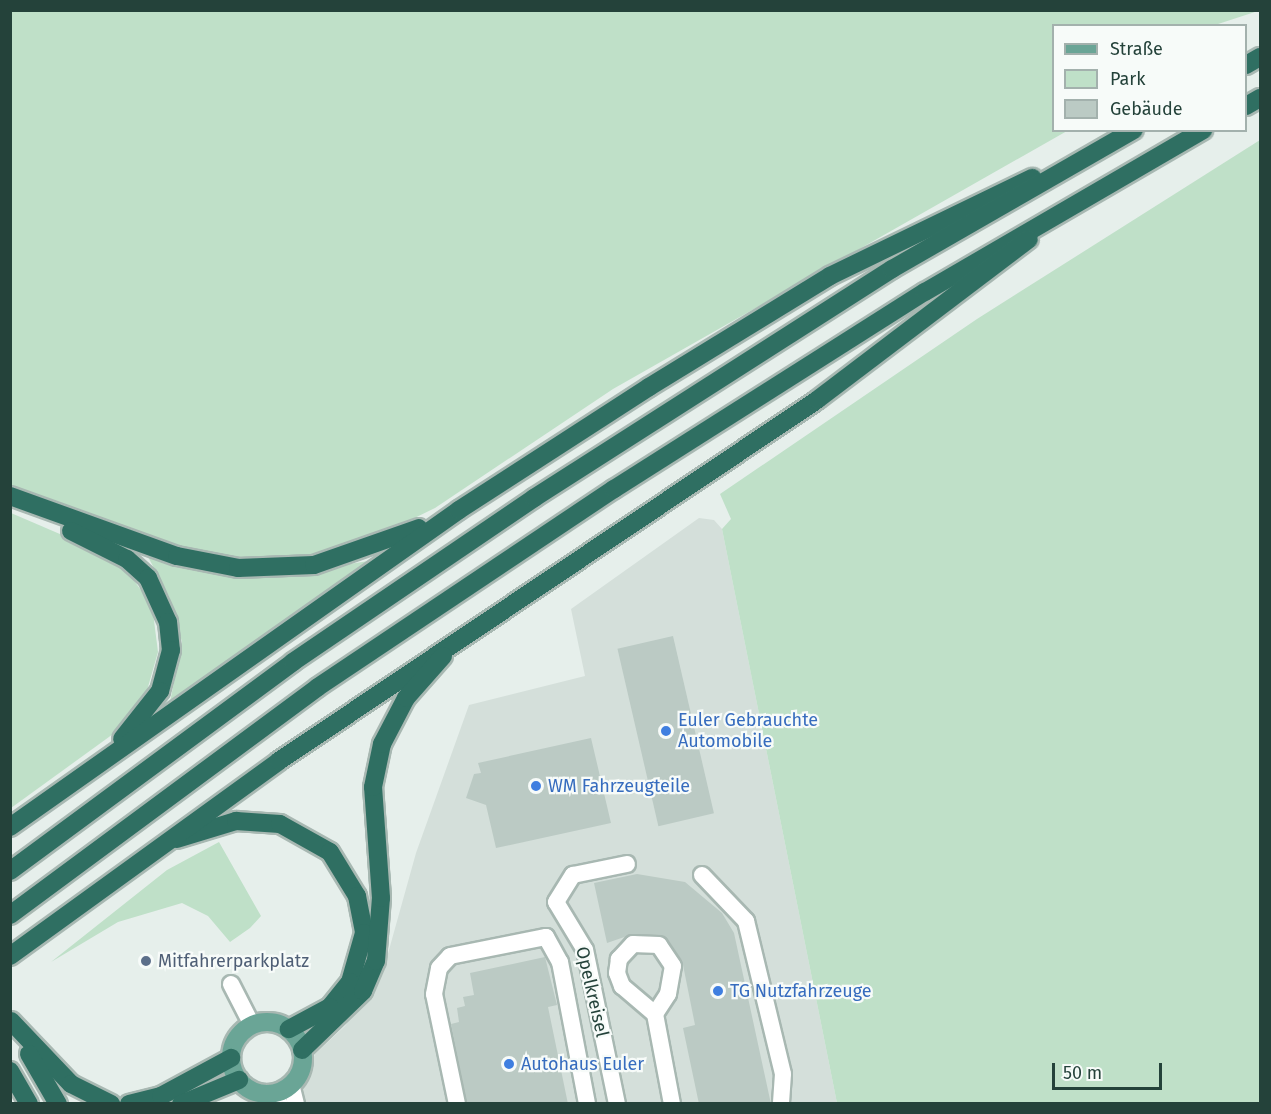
<!DOCTYPE html>
<meta charset="utf-8">
<style>
body{margin:0}
#map{position:relative;width:1271px;height:1114px;overflow:hidden;background:#e6efeb;font-family:"Fira Sans",sans-serif}
div>[style]{position:absolute}
.built>*{inset:0;background:#d4dfda}
.green>*{inset:0;background:#bfe0c8}
.building>*{inset:0;background:#bbcac4;transform-origin:0 0}
.roads{filter:drop-shadow(2px 0 #a8b8b2) drop-shadow(-2px 0 #a8b8b2) drop-shadow(0 2px #a8b8b2) drop-shadow(0 -2px #a8b8b2)}
.minor>*{height:16px;margin:-8px;padding:0 8px;transform-origin:8px;border-radius:8px;background:#fff}
.major>*{height:18px;margin:-9px;padding:0 9px;transform-origin:9px;border-radius:9px;background:#6aa596}
.major>.ring{margin:-9px;padding:0;box-sizing:content-box;background:none;border:18px solid #6aa596;border-radius:50%}
.highway>*{height:18px;margin:-9px;padding:0 9px;transform-origin:9px;border-radius:9px;background:#2f6f62}
.dots>*{width:16px;height:16px;translate:-50% -50%;box-sizing:border-box;border:3px solid #f7fbf9;border-radius:50%}
span{translate:-50% -50%;white-space:nowrap;text-align:center;line-height:1.15;-webkit-text-stroke:4.5px #f7fbf9;paint-order:stroke}
.shop-label{font-size:18px;color:#366cbe}
.left{translate:0 -50%;text-align:left}
.service-label{font-size:18px;color:#4e5e75}
.street-label{font-size:18px;color:#24423a}
.frame{position:absolute;inset:0;border:12px solid #24423a;pointer-events:none}
.legend{position:absolute;left:1052px;top:24px;width:195px;height:108px;box-sizing:border-box;background:#f7fbf9;border:2px solid #a3b1ad;margin:0;padding:8px 10px;list-style:none;font-size:18px;color:#24423a}
.legend li{display:flex;align-items:center;gap:12px;height:30px}
.legend b{width:30px;border:2px solid #a3b1ad}
.scale{position:absolute;left:1052px;top:1063px;width:110px;height:27px;box-sizing:border-box;border:3px solid #24423a;border-top:0;padding-left:8px;font-size:18px;line-height:21px;white-space:nowrap;color:#24423a;-webkit-text-stroke:4px #f7fbf9;paint-order:stroke}
</style>
<div id="map">
<div class="built">
<div style="clip-path:polygon(699px 518px,714px 520px,722px 529px,837px 1103px,283px 1104px,299px 1096px,315px 1054px,345px 1026px,382px 975px,416px 853px,469px 705px,585px 676px,571px 609px)"></div>
</div>
<div class="green">
<div style="clip-path:polygon(10px 11px,1258px 11px,1215px 25px,1054px 26px,1054px 130px,1067px 131px,613px 389px,435px 508px,353px 548px,313px 558px,237px 561px,179px 549px,11px 489px)"></div>
<div style="clip-path:polygon(1260px 140px,1260px 1103px,837px 1103px,722px 529px,731px 519px,720px 494px,977px 319px)"></div>
<div style="clip-path:polygon(11px 513px,118px 559px,152px 605px,158px 652px,144px 701px,120px 729px,11px 808px)"></div>
<div style="clip-path:polygon(147px 555px,194px 570px,259px 578px,375px 560px,170px 702px,182px 642px,169px 596px)"></div>
<div style="clip-path:polygon(219px 842px,261px 916px,250px 928px,230px 942px,208px 916px,182px 903px,118px 922px,51px 962px,167px 870px)"></div>
</div>
<div class="building">
<div style="left:673px;top:636px;width:182px;height:57px;rotate:77deg"></div>
<div style="clip-path:polygon(591px 738px,611px 823px,496px 848px,486px 805px,466px 798px,474px 774px,481px 773px,478px 763px)"></div>
<div style="clip-path:polygon(637px 874px,685px 882px,722px 913px,734px 933px,771px 1104px,699px 1104px,683px 1028px,695px 1025px,682px 960px,660px 935px,633px 934px,607px 943px,594px 883px)"></div>
<div style="clip-path:polygon(545px 957px,557px 1005px,548px 1007px,568px 1104px,467px 1104px,451px 1024px,459px 1022px,457px 1008px,465px 1006px,463px 997px,474px 995px,470px 973px)"></div>
</div>
<div class="roads">
<div class="minor">
<div style="left:702px;top:875px;width:64px;rotate:46.3deg"></div>
<div style="left:746px;top:921px;width:157px;rotate:76.4deg"></div>
<div style="left:783px;top:1074px;width:30px;rotate:94deg"></div>
<div style="left:231px;top:984px;width:46px;rotate:62.9deg"></div>
<div style="left:655px;top:1014px;width:24px;rotate:-57deg"></div>
<div style="left:668px;top:994px;width:28px;rotate:-80deg"></div>
<div style="left:673px;top:966px;width:25px;rotate:-124deg"></div>
<div style="left:659px;top:945px;width:26px;rotate:-178deg"></div>
<div style="left:633px;top:944px;width:21px;rotate:133deg"></div>
<div style="left:619px;top:959px;width:14px;rotate:98deg"></div>
<div style="left:617px;top:973px;width:14px;rotate:69deg"></div>
<div style="left:622px;top:986px;width:43px;rotate:40.3deg"></div>
<div style="left:655px;top:1014px;width:92px;rotate:79.3deg"></div>
<div style="left:291px;top:1084px;width:21px;rotate:76deg"></div>
<div style="left:271px;top:1093px;width:14px;rotate:51deg"></div>
<div style="left:457px;top:1104px;width:112px;rotate:-101.8deg"></div>
<div style="left:434px;top:994px;width:26px;rotate:-79deg"></div>
<div style="left:439px;top:968px;width:16px;rotate:-47deg"></div>
<div style="left:450px;top:956px;width:98px;rotate:-11.2deg"></div>
<div style="left:546px;top:937px;width:29px;rotate:61deg"></div>
<div style="left:560px;top:962px;width:145px;rotate:79.2deg"></div>
<div style="left:617px;top:1104px;width:157px;rotate:-101.7deg"></div>
<div style="left:585px;top:950px;width:56px;rotate:-121.1deg"></div>
<div style="left:556px;top:902px;width:32px;rotate:-58deg"></div>
<div style="left:573px;top:875px;width:55px;rotate:-11.5deg"></div>
</div>
<div class="major">
<div class="ring" style="left:231px;top:1022px;width:54px;height:54px"></div>
</div>
<div class="highway">
<div style="left:1246px;top:65px;width:16px;rotate:-30deg"></div>
<div style="left:1246px;top:106px;width:16px;rotate:-30deg"></div>
<div style="left:10px;top:496px;width:177px;rotate:19.8deg"></div>
<div style="left:177px;top:556px;width:62px;rotate:11.1deg"></div>
<div style="left:238px;top:568px;width:76px;rotate:-2.3deg"></div>
<div style="left:314px;top:565px;width:111px;rotate:-19.4deg"></div>
<div style="left:71px;top:531px;width:63px;rotate:26.6deg"></div>
<div style="left:127px;top:559px;width:28px;rotate:42deg"></div>
<div style="left:148px;top:578px;width:48px;rotate:65.6deg"></div>
<div style="left:168px;top:622px;width:28px;rotate:84deg"></div>
<div style="left:171px;top:650px;width:42px;rotate:105deg"></div>
<div style="left:160px;top:691px;width:61px;rotate:128.4deg"></div>
<div style="left:10px;top:827px;width:550px;rotate:-35.22deg"></div>
<div style="left:459px;top:510px;width:226px;rotate:-32.9deg"></div>
<div style="left:649px;top:387px;width:212px;rotate:-31.5deg"></div>
<div style="left:830px;top:276px;width:225px;rotate:-25.9deg"></div>
<div style="left:177px;top:839px;width:62px;rotate:-17deg"></div>
<div style="left:236px;top:821px;width:44px;rotate:3.9deg"></div>
<div style="left:280px;top:824px;width:57px;rotate:29.2deg"></div>
<div style="left:330px;top:852px;width:52px;rotate:58.5deg"></div>
<div style="left:357px;top:896px;width:38px;rotate:79deg"></div>
<div style="left:364px;top:933px;width:51px;rotate:105.9deg"></div>
<div style="left:350px;top:982px;width:32px;rotate:129deg"></div>
<div style="left:330px;top:1007px;width:47px;rotate:151.8deg"></div>
<div style="left:10px;top:871px;width:352px;rotate:-36.4deg"></div>
<div style="left:293px;top:662px;width:292px;rotate:-34.2deg"></div>
<div style="left:534px;top:498px;width:425px;rotate:-32.6deg"></div>
<div style="left:892px;top:269px;width:279px;rotate:-29.9deg"></div>
<div style="left:10px;top:915px;width:383px;rotate:-36.5deg"></div>
<div style="left:318px;top:687px;width:356px;rotate:-33.8deg"></div>
<div style="left:614px;top:489px;width:368px;rotate:-32.4deg"></div>
<div style="left:925px;top:292px;width:322px;rotate:-30.2deg"></div>
<div style="left:10px;top:956px;width:332px;rotate:-35.9deg"></div>
<div style="left:279px;top:761px;width:648px;rotate:-33.86deg"></div>
<div style="left:817px;top:400px;width:266px;rotate:-37.2deg"></div>
<div style="left:11px;top:1021px;width:87px;rotate:46.4deg"></div>
<div style="left:71px;top:1084px;width:45px;rotate:26.6deg"></div>
<div style="left:302px;top:1050px;width:85px;rotate:-44deg"></div>
<div style="left:363px;top:991px;width:33px;rotate:-67deg"></div>
<div style="left:376px;top:961px;width:63px;rotate:-85.5deg"></div>
<div style="left:381px;top:898px;width:111px;rotate:-94.1deg"></div>
<div style="left:373px;top:787px;width:44px;rotate:-78.2deg"></div>
<div style="left:382px;top:744px;width:52px;rotate:-62.4deg"></div>
<div style="left:406px;top:698px;width:56px;rotate:-48.6deg"></div>
<div style="left:29px;top:1054px;width:58px;rotate:59.9deg"></div>
<div style="left:10px;top:1071px;width:38px;rotate:60deg"></div>
<div style="left:129px;top:1104px;width:33px;rotate:-14deg"></div>
<div style="left:161px;top:1096px;width:80px;rotate:-28.5deg"></div>
<div style="left:181px;top:1104px;width:63px;rotate:-22.5deg"></div>
</div>
</div>
<div class="dots">
<div style="left:666px;top:731px;background:#3f7fe0"></div>
<div style="left:536px;top:786px;background:#3f7fe0"></div>
<div style="left:146px;top:961px;background:#5c6f8a"></div>
<div style="left:718px;top:991px;background:#3f7fe0"></div>
<div style="left:509px;top:1064px;background:#3f7fe0"></div>
</div>
<div class="shop-label">
<span class="left" style="left:678px;top:731px">Euler Gebrauchte<br>Automobile</span>
<span class="left" style="left:548px;top:786px">WM Fahrzeugteile</span>
<span class="left" style="left:730px;top:991px">TG Nutzfahrzeuge</span>
<span class="left" style="left:521px;top:1064px">Autohaus Euler</span>
</div>
<div class="service-label">
<span class="left" style="left:158px;top:961px">Mitfahrerparkplatz</span>
</div>
<div class="street-label">
<span style="left:592px;top:992px;rotate:77deg">Opelkreisel</span>
</div>
<div class="frame"></div>
<ul class="legend">
<li><b style="height:8px;background:#6aa596"></b>Straße</li>
<li><b style="height:16px;background:#bfe0c8"></b>Park</li>
<li><b style="height:16px;background:#bbcac4"></b>Gebäude</li>
</ul>
<div class="scale">50 m</div>
</div>
